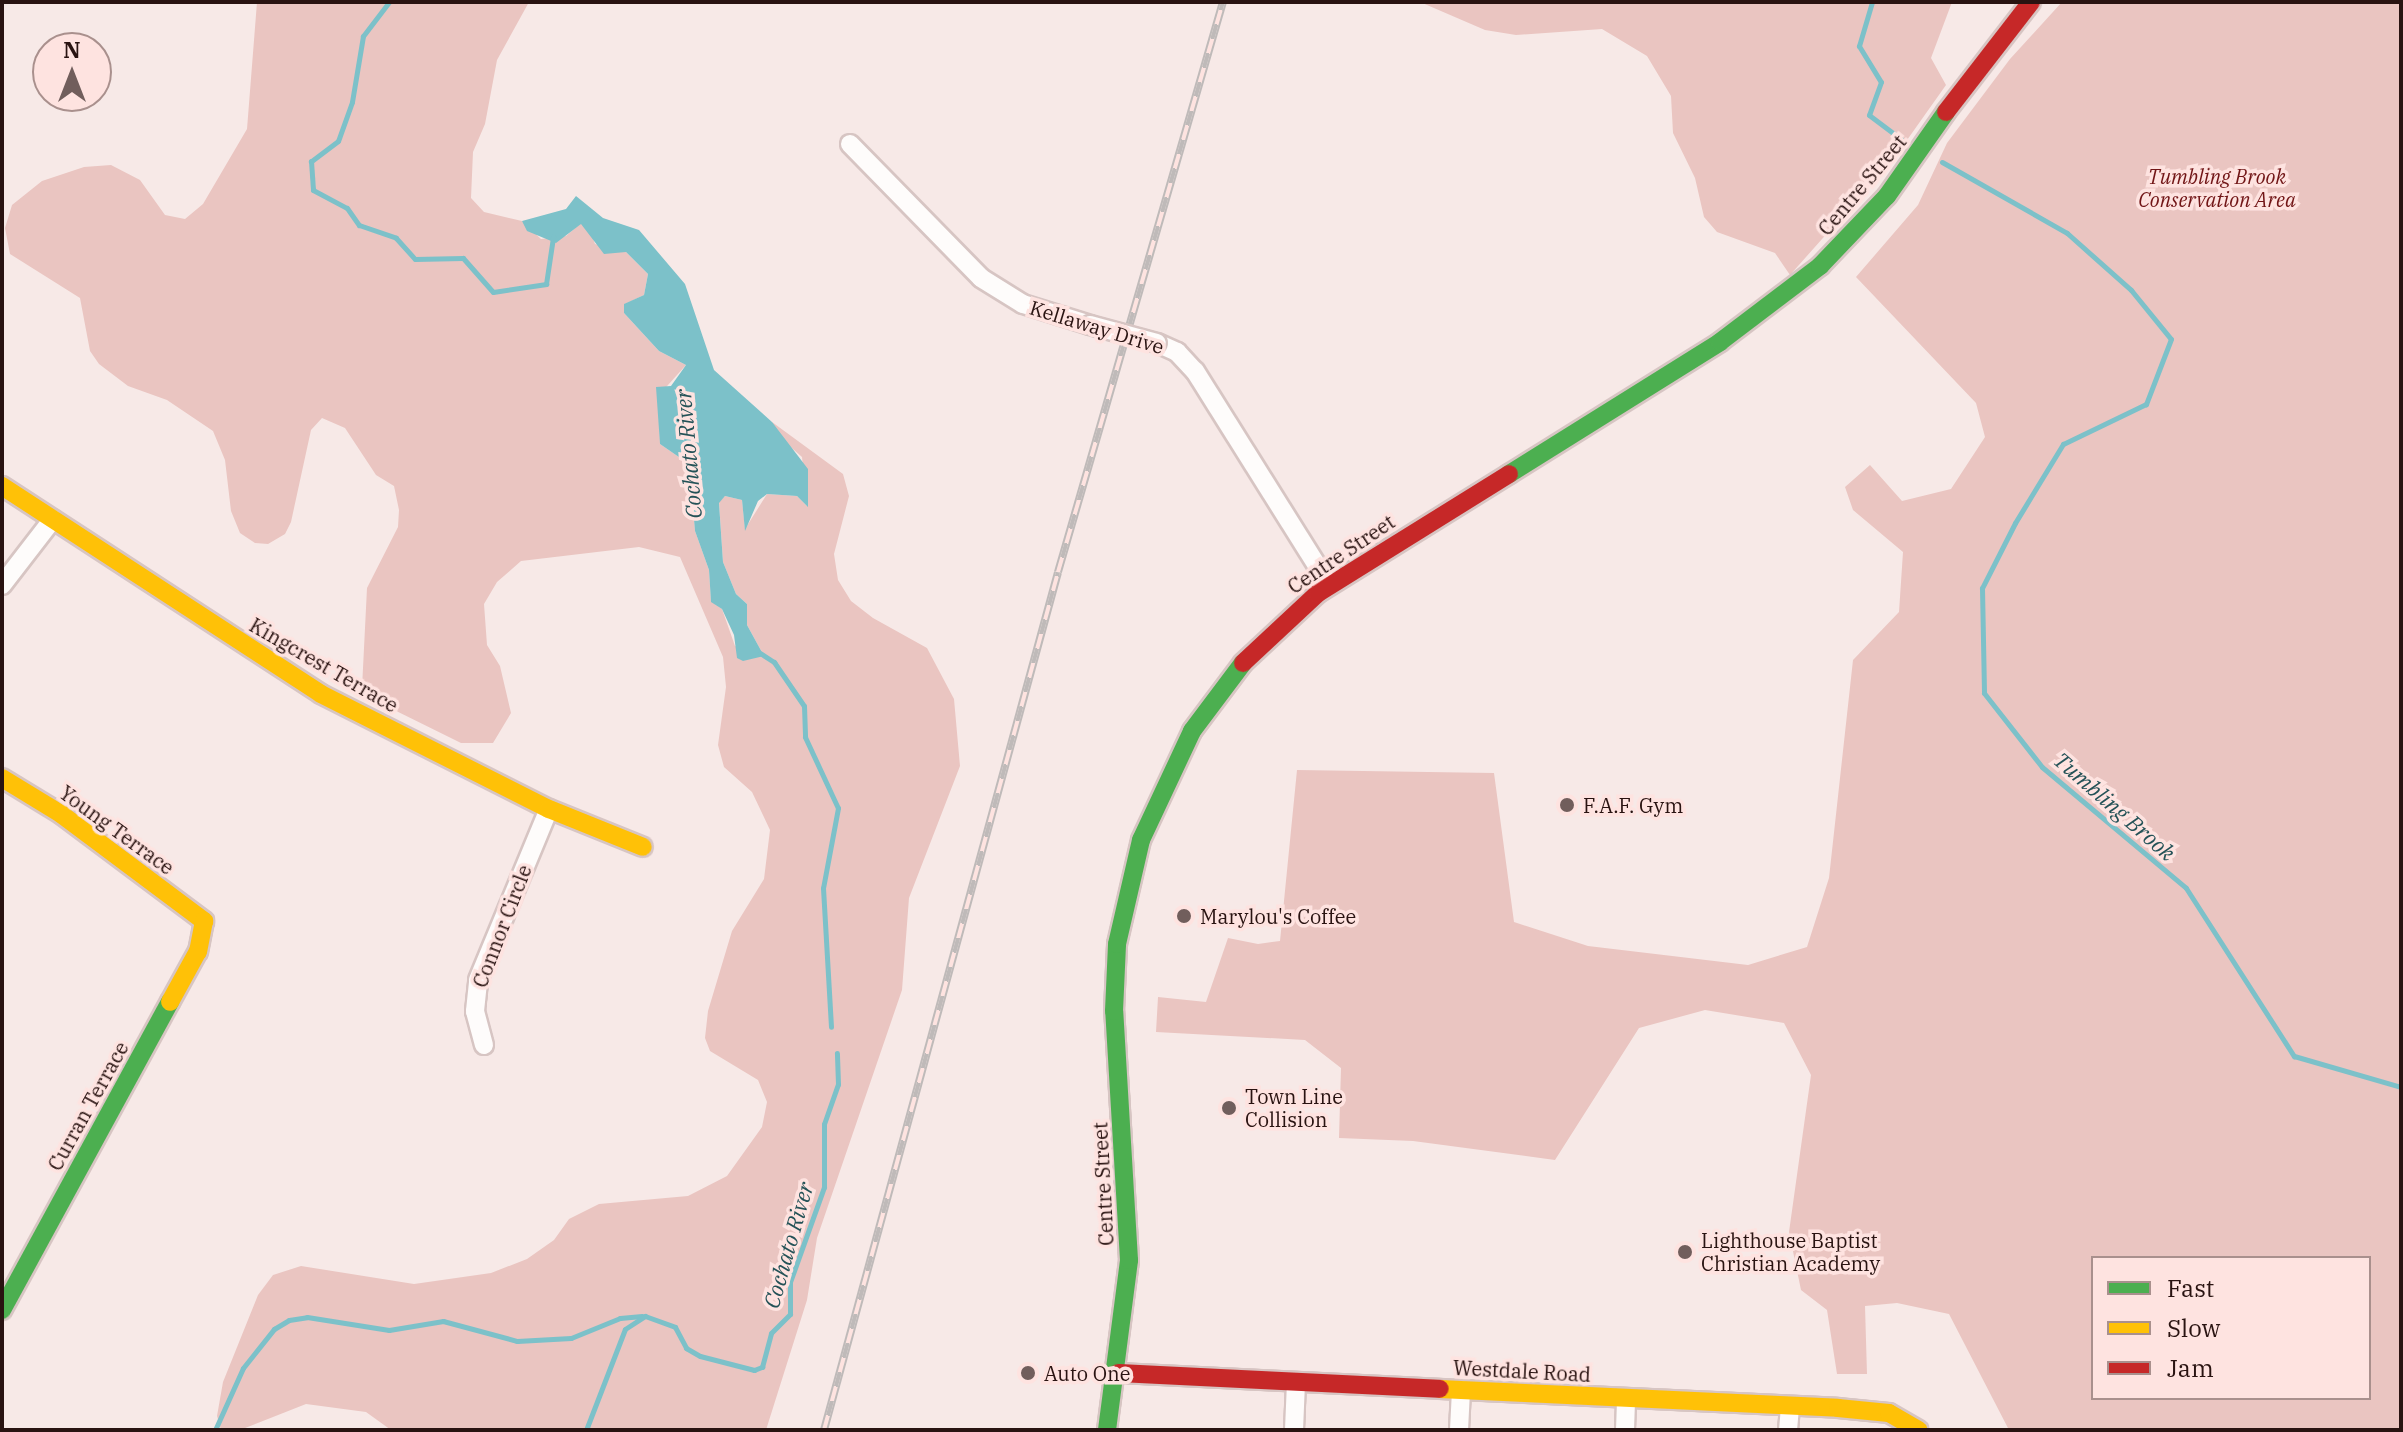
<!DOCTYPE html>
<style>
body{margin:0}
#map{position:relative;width:2403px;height:1432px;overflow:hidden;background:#f7e9e7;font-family:"IBM Plex Serif",serif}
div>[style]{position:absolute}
.green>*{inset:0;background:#eac5c1}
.water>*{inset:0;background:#7cc1c9}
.stream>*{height:5px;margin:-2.5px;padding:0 2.5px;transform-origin:2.5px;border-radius:2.5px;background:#7cc1c9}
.roads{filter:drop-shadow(2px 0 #d7c5c3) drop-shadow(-2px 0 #d7c5c3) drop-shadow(0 2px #d7c5c3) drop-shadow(0 -2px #d7c5c3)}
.street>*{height:18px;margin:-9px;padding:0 9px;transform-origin:9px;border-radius:9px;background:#fefcfb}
.fast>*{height:18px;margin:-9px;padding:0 9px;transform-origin:9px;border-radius:9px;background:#4caf50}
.slow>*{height:18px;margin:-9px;padding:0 9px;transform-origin:9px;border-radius:9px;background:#ffc107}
.jam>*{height:18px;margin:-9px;padding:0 9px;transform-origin:9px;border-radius:9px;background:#c62828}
.rail>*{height:8px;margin-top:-4px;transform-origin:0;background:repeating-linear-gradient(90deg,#fee3e0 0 15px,#bfbab9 0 30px);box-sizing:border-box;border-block:2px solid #bfbab9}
.bridges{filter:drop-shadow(2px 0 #d7c5c3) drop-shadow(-2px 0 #d7c5c3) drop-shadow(0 2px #d7c5c3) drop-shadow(0 -2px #d7c5c3)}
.street-bridge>*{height:18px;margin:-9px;padding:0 9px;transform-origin:9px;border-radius:9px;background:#fefcfb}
.dots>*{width:22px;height:22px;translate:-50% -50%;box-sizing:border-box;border:4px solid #fee3e0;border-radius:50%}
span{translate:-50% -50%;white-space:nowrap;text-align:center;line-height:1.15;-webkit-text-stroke:7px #fee3e0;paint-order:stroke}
.park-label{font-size:20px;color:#711516;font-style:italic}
.street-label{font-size:20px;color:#291311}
.poi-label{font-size:20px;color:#291311}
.left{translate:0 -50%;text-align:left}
.water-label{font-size:22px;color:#245257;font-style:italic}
.frame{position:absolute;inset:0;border:4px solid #291311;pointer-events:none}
.legend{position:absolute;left:2091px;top:1256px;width:280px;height:144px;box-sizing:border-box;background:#fee3e0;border:2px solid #a9908d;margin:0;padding:10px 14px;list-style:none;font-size:24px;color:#291311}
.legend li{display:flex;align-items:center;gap:16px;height:40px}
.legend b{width:40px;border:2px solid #a9908d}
.north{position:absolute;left:32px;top:32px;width:80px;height:80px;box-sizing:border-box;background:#fee3e0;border:2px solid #a9908d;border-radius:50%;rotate:0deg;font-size:22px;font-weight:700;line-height:32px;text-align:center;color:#291311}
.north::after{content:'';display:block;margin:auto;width:28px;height:36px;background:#715e5c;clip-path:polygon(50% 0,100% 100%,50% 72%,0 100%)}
</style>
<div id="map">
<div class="green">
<div style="clip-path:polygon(257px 2px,529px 2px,497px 60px,485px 124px,473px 152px,471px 198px,484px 212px,522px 221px,541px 239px,566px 236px,581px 223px,590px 229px,595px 244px,626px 252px,648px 274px,644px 295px,625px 304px,624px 313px,659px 351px,686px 365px,659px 395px,660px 444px,689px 464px,695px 531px,709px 570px,711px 601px,722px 609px,735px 646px,764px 656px,747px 625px,747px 604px,736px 594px,723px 562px,719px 502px,725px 496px,742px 500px,745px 529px,767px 494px,797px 496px,807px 506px,802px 457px,778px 436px,772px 422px,843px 474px,849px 496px,834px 554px,838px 580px,851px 601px,873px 618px,927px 648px,954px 699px,960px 766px,909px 898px,902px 990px,817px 1238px,807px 1300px,766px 1430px,391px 1430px,366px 1412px,306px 1404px,240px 1430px,221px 1430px,217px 1416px,223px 1382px,258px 1295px,273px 1275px,301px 1266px,414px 1284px,491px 1273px,527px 1259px,554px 1240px,569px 1219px,599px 1204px,688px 1196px,727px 1176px,762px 1127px,767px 1102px,758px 1080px,710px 1051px,705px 1038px,708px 1011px,732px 931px,764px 879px,770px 830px,752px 792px,724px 767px,718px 745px,726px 687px,723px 657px,680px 557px,639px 547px,521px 561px,497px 582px,484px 604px,487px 645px,500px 666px,511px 713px,493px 743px,461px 743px,374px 700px,362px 688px,367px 588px,398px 527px,399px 510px,394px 486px,376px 475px,345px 428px,322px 418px,311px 430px,291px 522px,285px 534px,268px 544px,255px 543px,240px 533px,231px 511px,225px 460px,213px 431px,167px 400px,128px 386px,99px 364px,90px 351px,80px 298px,10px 254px,5px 228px,12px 205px,42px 181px,84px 167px,111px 165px,140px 180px,165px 215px,185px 219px,203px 204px,247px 129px)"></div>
<div style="clip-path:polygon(1420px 2px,1952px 2px,1931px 58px,1946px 85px,1895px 157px,1790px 275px,1775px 253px,1717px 232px,1704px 217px,1695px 178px,1673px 133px,1671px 96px,1647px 56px,1602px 29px,1516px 35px,1485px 30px)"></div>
<div style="clip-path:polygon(evenodd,2062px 2px,2401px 2px,2401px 1430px,2009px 1430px,1949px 1314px,1897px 1303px,1865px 1306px,1867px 1374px,1837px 1374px,1827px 1310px,1801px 1290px,1789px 1232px,1811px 1075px,1784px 1023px,1705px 1010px,1639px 1028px,1555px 1160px,1413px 1141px,1339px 1138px,1341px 1068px,1305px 1040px,1156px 1032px,1158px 997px,1206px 1002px,1228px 938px,1258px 944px,1280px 941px,1297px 770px,1494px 773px,1514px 922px,1588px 946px,1748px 965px,1807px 947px,1829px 878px,1853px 660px,1899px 612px,1903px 552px,1853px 510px,1845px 487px,1870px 465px,1902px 501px,1951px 489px,1985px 437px,1976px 403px,1856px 277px,1918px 205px,1947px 143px,2010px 59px,2062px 2px,2369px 1258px,2369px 1398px,2093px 1398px,2093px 1258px,2369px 1258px)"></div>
</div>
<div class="water">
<div style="clip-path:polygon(576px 196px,603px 218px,639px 230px,685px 284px,714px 370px,772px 422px,808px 469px,808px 507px,797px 496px,767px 494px,758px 501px,745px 531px,742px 500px,725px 496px,719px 503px,723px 562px,736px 594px,747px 604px,747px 625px,764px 656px,743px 661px,737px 658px,734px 635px,722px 609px,711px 602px,709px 570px,695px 531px,689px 464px,660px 444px,656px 387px,671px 386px,686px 365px,659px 351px,624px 313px,624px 304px,644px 295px,648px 274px,626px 252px,604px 254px,581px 224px,556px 243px,527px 231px,522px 221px,566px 209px)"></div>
</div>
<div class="stream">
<div style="left:389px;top:2px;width:43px;rotate:127.4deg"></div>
<div style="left:363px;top:36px;width:67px;rotate:99.5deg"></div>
<div style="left:352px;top:102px;width:41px;rotate:109.7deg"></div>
<div style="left:338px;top:141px;width:34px;rotate:143deg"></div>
<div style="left:311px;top:161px;width:29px;rotate:86deg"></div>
<div style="left:313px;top:190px;width:38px;rotate:28deg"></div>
<div style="left:347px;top:208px;width:21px;rotate:55deg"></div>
<div style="left:359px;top:225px;width:39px;rotate:19deg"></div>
<div style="left:396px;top:238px;width:28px;rotate:48deg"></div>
<div style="left:415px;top:259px;width:48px;rotate:-1.2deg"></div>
<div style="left:463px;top:258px;width:45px;rotate:48.6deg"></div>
<div style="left:493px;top:292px;width:54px;rotate:-8.6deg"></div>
<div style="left:546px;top:284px;width:48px;rotate:-81.5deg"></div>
<div style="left:1872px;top:2px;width:46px;rotate:106.5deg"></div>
<div style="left:1859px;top:46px;width:42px;rotate:58.6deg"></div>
<div style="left:1881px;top:82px;width:35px;rotate:110deg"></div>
<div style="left:1869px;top:115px;width:40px;rotate:37deg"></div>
<div style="left:1942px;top:162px;width:144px;rotate:29.6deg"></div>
<div style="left:2067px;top:233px;width:86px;rotate:41.7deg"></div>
<div style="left:2131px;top:290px;width:63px;rotate:50.8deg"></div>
<div style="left:2171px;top:339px;width:70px;rotate:111deg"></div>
<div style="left:2146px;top:404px;width:92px;rotate:154.3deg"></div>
<div style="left:2063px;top:444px;width:92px;rotate:121.3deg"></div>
<div style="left:2015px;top:523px;width:73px;rotate:116.9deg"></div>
<div style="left:1982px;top:588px;width:105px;rotate:88.9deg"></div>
<div style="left:1984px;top:693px;width:94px;rotate:51.9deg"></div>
<div style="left:2042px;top:767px;width:188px;rotate:40deg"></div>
<div style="left:2186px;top:888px;width:200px;rotate:57.3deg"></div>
<div style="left:2294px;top:1056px;width:111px;rotate:16.2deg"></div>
<div style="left:760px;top:653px;width:17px;rotate:33deg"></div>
<div style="left:774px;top:662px;width:53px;rotate:55.7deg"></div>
<div style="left:804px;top:706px;width:31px;rotate:88deg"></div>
<div style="left:805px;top:737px;width:78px;rotate:65.1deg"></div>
<div style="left:838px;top:808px;width:81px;rotate:100.6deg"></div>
<div style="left:823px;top:888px;width:139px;rotate:86.7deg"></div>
<div style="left:215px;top:1430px;width:68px;rotate:-65.7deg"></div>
<div style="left:243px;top:1368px;width:50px;rotate:-51.5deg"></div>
<div style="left:274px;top:1329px;width:17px;rotate:-31deg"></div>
<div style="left:289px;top:1320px;width:18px;rotate:-9deg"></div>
<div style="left:307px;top:1317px;width:83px;rotate:9deg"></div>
<div style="left:389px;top:1330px;width:55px;rotate:-9.5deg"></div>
<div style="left:443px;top:1321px;width:77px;rotate:15.1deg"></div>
<div style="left:517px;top:1341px;width:54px;rotate:-3.2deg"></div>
<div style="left:571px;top:1338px;width:53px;rotate:-22.2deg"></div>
<div style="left:620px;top:1318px;width:22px;rotate:-5deg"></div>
<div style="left:586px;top:1430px;width:108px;rotate:-68.9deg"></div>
<div style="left:625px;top:1329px;width:24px;rotate:-33deg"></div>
<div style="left:645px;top:1316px;width:32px;rotate:20deg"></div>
<div style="left:675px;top:1327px;width:24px;rotate:62deg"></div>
<div style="left:686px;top:1348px;width:16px;rotate:30deg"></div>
<div style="left:700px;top:1356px;width:56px;rotate:14.5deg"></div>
<div style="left:754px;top:1370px;width:9px;rotate:-21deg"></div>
<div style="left:762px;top:1367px;width:35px;rotate:-75deg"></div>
<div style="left:771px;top:1333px;width:27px;rotate:-45deg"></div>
<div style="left:790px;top:1314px;width:32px;rotate:-90deg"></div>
<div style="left:790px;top:1282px;width:101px;rotate:-70.3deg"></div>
<div style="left:824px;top:1187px;width:63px;rotate:-90deg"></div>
<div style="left:824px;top:1124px;width:42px;rotate:-70.7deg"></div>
<div style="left:838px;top:1084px;width:31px;rotate:-92deg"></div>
</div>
<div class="roads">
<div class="street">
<div style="left:850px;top:144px;width:187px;rotate:45.6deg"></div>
<div style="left:981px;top:278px;width:49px;rotate:31.8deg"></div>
<div style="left:1023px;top:304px;width:70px;rotate:17.4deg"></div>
<div style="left:1157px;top:343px;width:22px;rotate:24deg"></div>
<div style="left:1177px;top:352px;width:26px;rotate:47deg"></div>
<div style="left:1195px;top:371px;width:252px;rotate:57.9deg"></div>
<div style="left:2px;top:585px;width:83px;rotate:-52.3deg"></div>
<div style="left:484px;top:1045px;width:35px;rotate:-105deg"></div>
<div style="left:475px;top:1011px;width:31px;rotate:-84deg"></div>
<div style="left:478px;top:980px;width:185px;rotate:-67.5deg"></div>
<div style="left:1294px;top:1430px;width:48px;rotate:-87.6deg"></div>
<div style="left:1459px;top:1430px;width:40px;rotate:-87.1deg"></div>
<div style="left:1625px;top:1430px;width:32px;rotate:-88deg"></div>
<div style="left:1788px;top:1430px;width:24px;rotate:-85deg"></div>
</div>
<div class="fast">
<div style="left:1509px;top:474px;width:249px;rotate:-32deg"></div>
<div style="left:1720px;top:342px;width:126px;rotate:-37.2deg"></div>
<div style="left:1820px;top:266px;width:97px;rotate:-46.3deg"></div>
<div style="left:1887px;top:196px;width:103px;rotate:-54.9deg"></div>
<div style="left:2px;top:1310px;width:351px;rotate:-61.4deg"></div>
<div style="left:1107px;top:1430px;width:171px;rotate:-82.6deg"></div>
<div style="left:1129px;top:1260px;width:249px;rotate:-93.4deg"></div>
<div style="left:1114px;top:1011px;width:67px;rotate:-87.4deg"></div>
<div style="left:1117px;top:944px;width:107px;rotate:-77deg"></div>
<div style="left:1141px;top:840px;width:120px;rotate:-64.9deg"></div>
<div style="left:1192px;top:731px;width:85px;rotate:-53.1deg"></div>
</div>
<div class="slow">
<div style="left:2px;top:486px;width:381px;rotate:33.1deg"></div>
<div style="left:321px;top:694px;width:255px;rotate:26.8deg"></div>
<div style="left:549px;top:809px;width:101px;rotate:22deg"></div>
<div style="left:2px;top:778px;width:69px;rotate:31.4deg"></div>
<div style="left:61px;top:814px;width:179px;rotate:36.8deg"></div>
<div style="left:204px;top:921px;width:31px;rotate:101deg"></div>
<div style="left:198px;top:951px;width:58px;rotate:118.8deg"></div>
<div style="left:1440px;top:1389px;width:398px;rotate:2.7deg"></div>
<div style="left:1838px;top:1408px;width:51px;rotate:5.6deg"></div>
<div style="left:1889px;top:1413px;width:34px;rotate:30deg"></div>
</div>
<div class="jam">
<div style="left:1946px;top:112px;width:139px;rotate:-52.3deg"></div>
<div style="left:1243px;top:663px;width:103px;rotate:-43deg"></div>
<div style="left:1318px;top:593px;width:225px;rotate:-31.9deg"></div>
<div style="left:1118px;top:1373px;width:322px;rotate:2.8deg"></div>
</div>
</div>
<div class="rail">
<div style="left:824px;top:1430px;width:889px;rotate:-74.74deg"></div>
<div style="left:1058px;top:572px;width:593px;rotate:-73.86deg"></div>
</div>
<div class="bridges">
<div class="street-bridge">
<div style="left:1090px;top:325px;width:69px;rotate:15deg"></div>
</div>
</div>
<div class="dots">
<div style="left:1567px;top:805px;background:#715e5c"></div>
<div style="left:1184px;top:916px;background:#715e5c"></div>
<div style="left:1229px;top:1108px;background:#715e5c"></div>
<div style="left:1685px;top:1252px;background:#715e5c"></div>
<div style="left:1028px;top:1373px;background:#715e5c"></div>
</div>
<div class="park-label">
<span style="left:2217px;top:188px">Tumbling Brook<br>Conservation Area</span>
</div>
<div class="street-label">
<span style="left:1862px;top:185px;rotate:-50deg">Centre Street</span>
<span style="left:1097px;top:327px;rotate:17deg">Kellaway Drive</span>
<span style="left:1341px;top:554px;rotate:-34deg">Centre Street</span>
<span style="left:324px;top:665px;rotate:30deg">Kingcrest Terrace</span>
<span style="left:117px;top:830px;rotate:36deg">Young Terrace</span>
<span style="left:502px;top:926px;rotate:-69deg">Connor Circle</span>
<span style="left:88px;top:1106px;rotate:-61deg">Curran Terrace</span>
<span style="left:1103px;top:1184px;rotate:-93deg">Centre Street</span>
<span style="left:1522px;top:1371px;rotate:3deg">Westdale Road</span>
</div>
<div class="poi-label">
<span class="left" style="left:1583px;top:805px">F.A.F. Gym</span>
<span class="left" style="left:1200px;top:916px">Marylou's Coffee</span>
<span class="left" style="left:1245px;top:1108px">Town Line<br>Collision</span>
<span class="left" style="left:1701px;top:1252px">Lighthouse Baptist<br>Christian Academy</span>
<span class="left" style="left:1044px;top:1373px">Auto One</span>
</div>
<div class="water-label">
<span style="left:688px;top:454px;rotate:-95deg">Cochato River</span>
<span style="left:2115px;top:806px;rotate:41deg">Tumbling Brook</span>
<span style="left:788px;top:1245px;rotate:-74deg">Cochato River</span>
</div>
<div class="frame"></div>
<ul class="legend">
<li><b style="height:10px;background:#4caf50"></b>Fast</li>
<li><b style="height:10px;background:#ffc107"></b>Slow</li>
<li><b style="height:10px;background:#c62828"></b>Jam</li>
</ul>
<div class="north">N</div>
</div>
